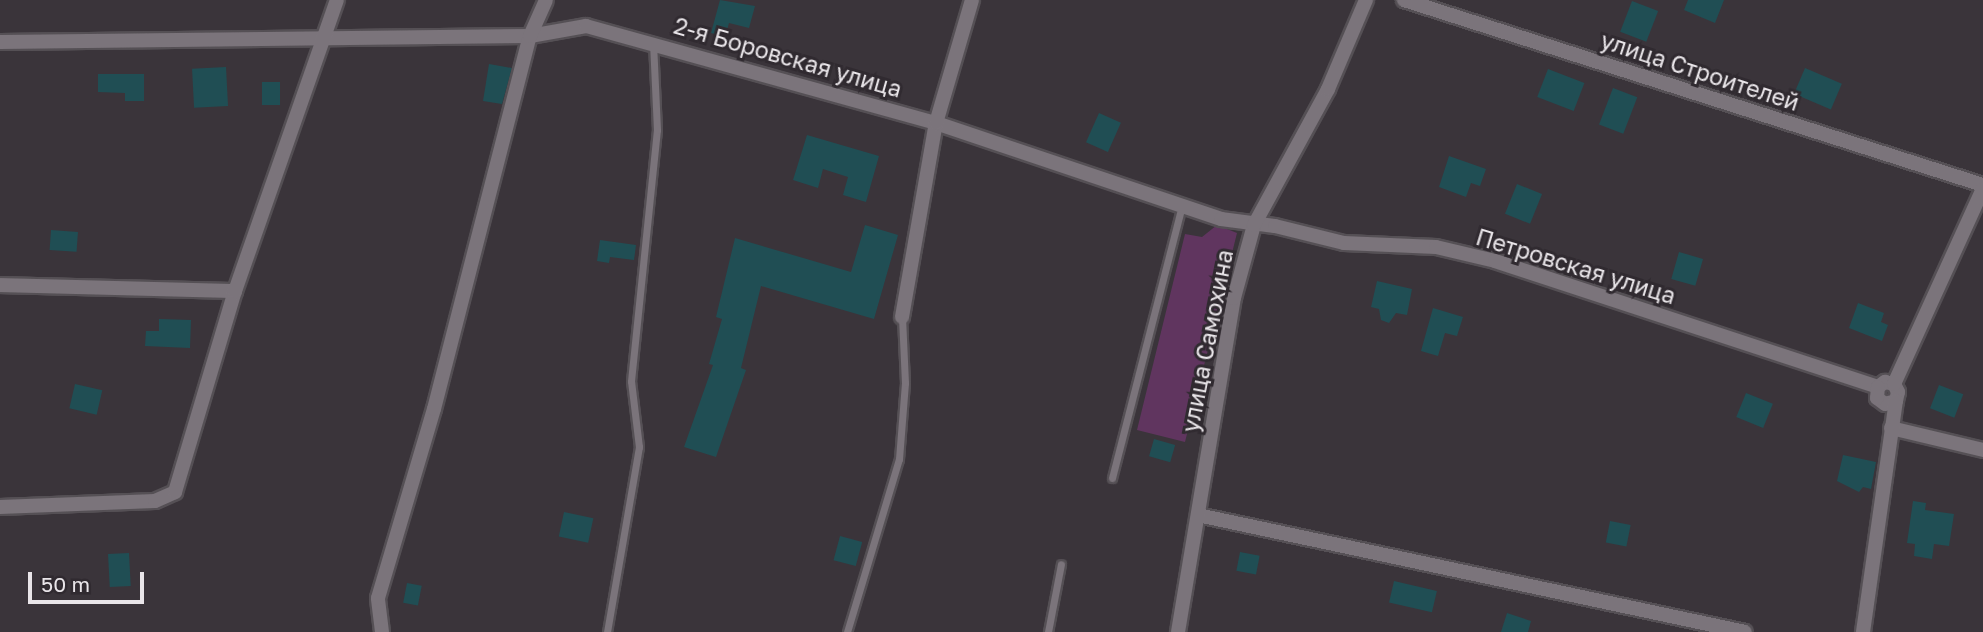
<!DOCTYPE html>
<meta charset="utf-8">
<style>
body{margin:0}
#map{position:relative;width:1983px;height:632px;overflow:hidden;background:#3a343a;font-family:"Golos Text",sans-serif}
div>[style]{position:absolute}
.green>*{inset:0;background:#60355f}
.building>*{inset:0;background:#204e54;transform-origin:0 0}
.roads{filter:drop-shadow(2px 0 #555055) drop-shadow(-2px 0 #555055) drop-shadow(0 2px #555055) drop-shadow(0 -2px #555055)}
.lane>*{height:7px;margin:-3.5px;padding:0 3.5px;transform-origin:3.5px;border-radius:3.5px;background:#7b747b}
.street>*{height:14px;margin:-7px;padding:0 7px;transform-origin:7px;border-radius:7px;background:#7b747b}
span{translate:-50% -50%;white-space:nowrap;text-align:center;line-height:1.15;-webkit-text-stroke:6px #302a30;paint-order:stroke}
.street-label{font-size:23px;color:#e9e5e9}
.scale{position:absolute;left:28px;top:572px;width:116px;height:32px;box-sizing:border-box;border:4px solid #e9e5e9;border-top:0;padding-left:9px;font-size:21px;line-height:24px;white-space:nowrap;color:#e9e5e9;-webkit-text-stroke:5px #302a30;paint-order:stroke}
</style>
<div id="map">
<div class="green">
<div style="clip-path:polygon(1217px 225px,1237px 233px,1185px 442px,1137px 430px,1185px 234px,1202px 237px)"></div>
</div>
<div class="building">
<div style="clip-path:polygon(720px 0,755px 6px,749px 28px,729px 23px,725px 37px,711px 33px)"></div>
<div style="clip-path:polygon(1688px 0,1724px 0,1715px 23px,1684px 10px)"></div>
<div style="left:1632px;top:1px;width:28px;height:33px;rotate:21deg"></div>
<div style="clip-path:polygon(489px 64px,512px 68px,502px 104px,483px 101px)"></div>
<div style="left:226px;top:67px;width:39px;height:34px;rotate:87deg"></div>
<div style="left:1805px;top:68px;width:40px;height:28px;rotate:23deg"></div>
<div style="left:1548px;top:69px;width:39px;height:30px;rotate:21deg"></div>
<div style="clip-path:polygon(98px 74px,144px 74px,144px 101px,125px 101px,125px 93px,98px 92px)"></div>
<div style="left:262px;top:82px;width:18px;height:23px"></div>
<div style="left:1613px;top:88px;width:26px;height:39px;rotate:21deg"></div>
<div style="left:1099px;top:113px;width:24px;height:32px;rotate:24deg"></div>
<div style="clip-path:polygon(807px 135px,879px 156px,866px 202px,843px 195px,848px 177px,823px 169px,818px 188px,793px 180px)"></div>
<div style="clip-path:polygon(1449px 156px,1486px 169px,1480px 186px,1471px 183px,1466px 197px,1439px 187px)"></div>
<div style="left:1517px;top:184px;width:27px;height:32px;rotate:22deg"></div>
<div style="clip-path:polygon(865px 225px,898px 235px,874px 319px,761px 286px,741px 368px,746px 370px,716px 457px,684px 447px,713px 365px,709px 364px,722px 319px,716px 317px,735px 238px,851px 272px)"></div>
<div style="left:51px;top:230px;width:27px;height:20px;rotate:4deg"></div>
<div style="clip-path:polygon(600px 240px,636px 245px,634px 260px,610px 257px,609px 263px,597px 261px)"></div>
<div style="left:1679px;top:252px;width:25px;height:28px;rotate:16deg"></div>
<div style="clip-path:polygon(1377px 281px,1412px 289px,1407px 315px,1396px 313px,1389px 323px,1381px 320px,1379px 309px,1371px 307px)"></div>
<div style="clip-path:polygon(1858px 303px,1884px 313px,1881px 322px,1888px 325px,1882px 341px,1849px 328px)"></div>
<div style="clip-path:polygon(1433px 308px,1463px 317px,1457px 336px,1445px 333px,1438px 356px,1421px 351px)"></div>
<div style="clip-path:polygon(159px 319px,191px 320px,190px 348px,145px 346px,146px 331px,159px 331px)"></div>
<div style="left:75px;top:384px;width:28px;height:25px;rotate:13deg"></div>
<div style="left:1939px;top:385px;width:26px;height:25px;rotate:21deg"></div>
<div style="left:1746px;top:393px;width:29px;height:26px;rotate:22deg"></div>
<div style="left:1154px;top:439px;width:22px;height:18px;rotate:16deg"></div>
<div style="clip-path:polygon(1843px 455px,1876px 462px,1871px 489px,1863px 487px,1859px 492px,1837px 481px)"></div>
<div style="clip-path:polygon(1913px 501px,1926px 503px,1925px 510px,1954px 514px,1949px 546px,1934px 544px,1932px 559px,1914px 556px,1915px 544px,1907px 543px)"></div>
<div style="left:564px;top:512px;width:30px;height:25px;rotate:12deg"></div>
<div style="left:1610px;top:521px;width:21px;height:22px;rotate:11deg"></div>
<div style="left:840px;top:536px;width:23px;height:25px;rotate:15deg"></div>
<div style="left:1240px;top:552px;width:20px;height:19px;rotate:11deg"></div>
<div style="left:129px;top:553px;width:33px;height:21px;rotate:87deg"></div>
<div style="left:1394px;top:581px;width:44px;height:22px;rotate:13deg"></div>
<div style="left:407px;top:583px;width:15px;height:20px;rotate:11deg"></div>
<div style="clip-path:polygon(1507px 613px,1531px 621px,1528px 632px,1501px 632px)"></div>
</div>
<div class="roads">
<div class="lane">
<div style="left:1112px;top:478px;width:282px;rotate:-75.6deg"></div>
<div style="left:607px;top:632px;width:188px;rotate:-80.2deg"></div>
<div style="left:639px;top:447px;width:66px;rotate:-96.9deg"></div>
<div style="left:631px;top:381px;width:252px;rotate:-84.1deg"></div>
<div style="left:657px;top:130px;width:88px;rotate:-92.6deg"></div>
<div style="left:847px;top:632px;width:181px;rotate:-73.3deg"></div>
<div style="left:899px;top:459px;width:76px;rotate:-85.5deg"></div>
<div style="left:905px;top:383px;width:66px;rotate:-92.6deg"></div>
<div style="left:1048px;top:632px;width:69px;rotate:-79.2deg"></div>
</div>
<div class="street">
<div style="left:1404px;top:0;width:608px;rotate:17.72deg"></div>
<div style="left:0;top:42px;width:530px;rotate:-0.65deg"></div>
<div style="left:530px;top:36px;width:57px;rotate:-10.1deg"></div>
<div style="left:586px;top:26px;width:363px;rotate:15.5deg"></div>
<div style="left:936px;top:123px;width:301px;rotate:18.6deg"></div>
<div style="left:1221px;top:219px;width:54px;rotate:7.4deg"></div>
<div style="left:1275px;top:226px;width:71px;rotate:13.8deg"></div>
<div style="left:1344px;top:243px;width:92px;rotate:2.5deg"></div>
<div style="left:1436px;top:247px;width:61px;rotate:13.3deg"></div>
<div style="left:1495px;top:261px;width:403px;rotate:18.2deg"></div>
<div style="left:1878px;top:387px;width:9px;rotate:-36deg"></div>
<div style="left:1885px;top:382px;width:9px;rotate:13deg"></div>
<div style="left:1894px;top:384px;width:9px;rotate:63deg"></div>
<div style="left:1898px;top:392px;width:9px;rotate:103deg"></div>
<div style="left:1896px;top:401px;width:11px;rotate:165deg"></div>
<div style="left:1885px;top:404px;width:10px;rotate:-143deg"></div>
<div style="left:1877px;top:398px;width:11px;rotate:-85deg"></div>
<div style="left:0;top:285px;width:235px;rotate:1.5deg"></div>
<div style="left:902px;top:317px;width:197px;rotate:-80.1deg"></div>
<div style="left:936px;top:123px;width:128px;rotate:-73.7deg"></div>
<div style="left:1894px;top:384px;width:214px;rotate:-65.5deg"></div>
<div style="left:1891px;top:428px;width:95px;rotate:13.4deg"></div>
<div style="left:0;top:507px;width:155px;rotate:-2.2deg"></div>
<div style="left:155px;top:501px;width:22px;rotate:-24deg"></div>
<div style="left:175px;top:492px;width:210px;rotate:-73.4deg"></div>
<div style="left:235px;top:291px;width:308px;rotate:-70.7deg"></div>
<div style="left:1198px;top:515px;width:559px;rotate:12.07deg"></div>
<div style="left:382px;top:632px;width:34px;rotate:-97deg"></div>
<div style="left:378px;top:598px;width:197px;rotate:-73.5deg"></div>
<div style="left:434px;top:409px;width:385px;rotate:-75.6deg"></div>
<div style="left:530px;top:36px;width:39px;rotate:-66deg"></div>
<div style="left:1178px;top:632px;width:339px;rotate:-80.5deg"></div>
<div style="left:1234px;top:298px;width:76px;rotate:-74.7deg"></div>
<div style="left:1254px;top:225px;width:155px;rotate:-61.4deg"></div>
<div style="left:1328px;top:89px;width:97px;rotate:-66.9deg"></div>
<div style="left:1863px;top:632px;width:233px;rotate:-81.9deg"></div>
</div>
</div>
<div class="street-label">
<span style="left:788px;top:57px;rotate:16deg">2-я Боровская улица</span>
<span style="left:1700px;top:71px;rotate:18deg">улица Строителей</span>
<span style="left:1576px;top:266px;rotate:17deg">Петровская улица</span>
<span style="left:1207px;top:341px;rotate:-79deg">улица Самохина</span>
</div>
<div class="scale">50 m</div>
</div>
